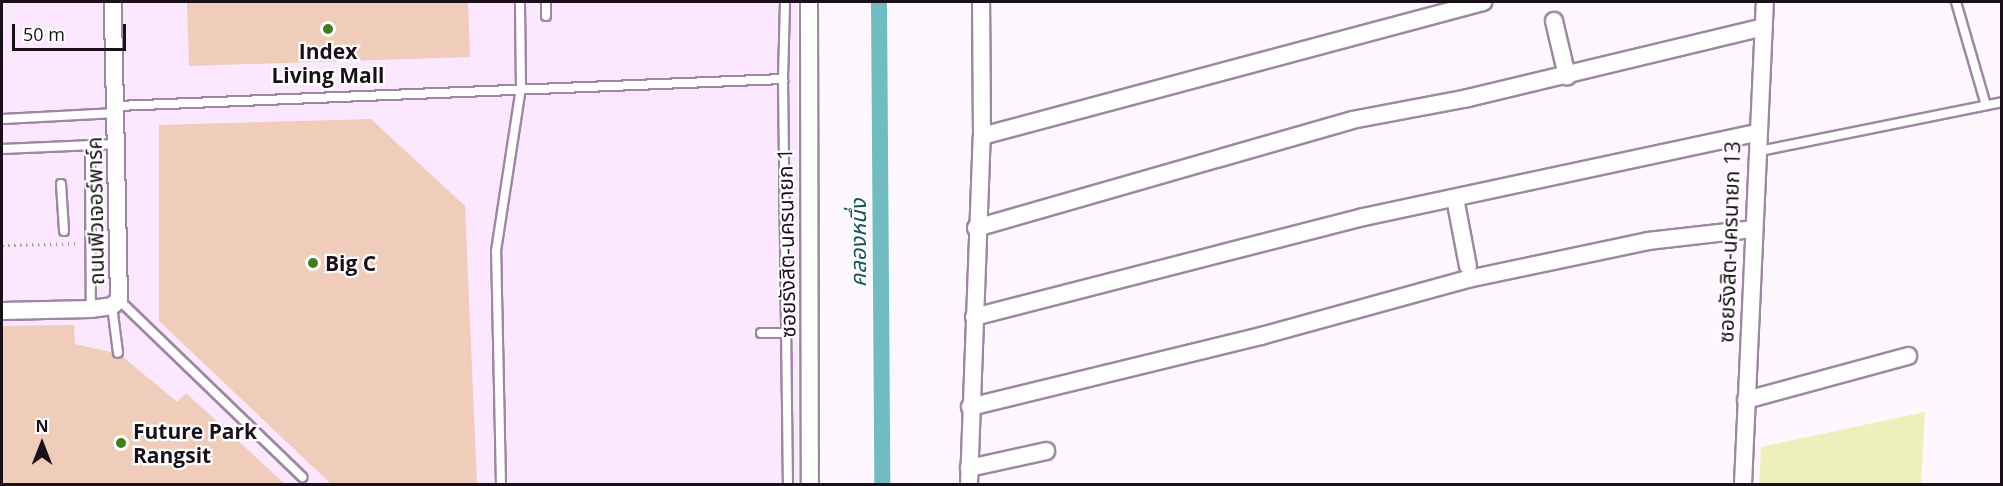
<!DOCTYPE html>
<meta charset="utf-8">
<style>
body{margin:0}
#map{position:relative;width:2003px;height:486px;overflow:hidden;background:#fdf8fe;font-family:"Open Sans","Noto Sans Thai",sans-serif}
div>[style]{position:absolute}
.built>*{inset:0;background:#fbe8fe;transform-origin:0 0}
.green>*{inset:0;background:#edf0bb}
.canal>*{height:16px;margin:-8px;padding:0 8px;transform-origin:8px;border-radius:8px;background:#71bbc3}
.building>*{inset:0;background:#f0ccba}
.path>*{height:3px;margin-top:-1.5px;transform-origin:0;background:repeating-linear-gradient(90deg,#9d969e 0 1.5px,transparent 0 6px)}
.roads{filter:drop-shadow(2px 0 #9e87a2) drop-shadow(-2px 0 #9e87a2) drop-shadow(0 2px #9e87a2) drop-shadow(0 -2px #9e87a2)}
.lane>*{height:8px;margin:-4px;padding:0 4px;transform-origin:4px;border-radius:4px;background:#fff}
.street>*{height:16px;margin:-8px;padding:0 8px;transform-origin:8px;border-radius:8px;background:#fff}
.dots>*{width:16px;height:16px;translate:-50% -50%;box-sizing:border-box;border:3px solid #fff;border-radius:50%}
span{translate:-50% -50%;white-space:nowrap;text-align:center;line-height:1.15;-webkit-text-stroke:4.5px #fff;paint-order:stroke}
.poi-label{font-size:21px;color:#19101a;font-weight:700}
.left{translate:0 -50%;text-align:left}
.street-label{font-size:21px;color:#19101a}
.water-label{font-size:22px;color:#17565d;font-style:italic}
.frame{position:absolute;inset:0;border:3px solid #19101a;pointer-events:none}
.north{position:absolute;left:12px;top:414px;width:60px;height:60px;-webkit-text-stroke:4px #fff;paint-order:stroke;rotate:0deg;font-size:16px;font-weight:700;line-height:24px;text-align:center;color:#19101a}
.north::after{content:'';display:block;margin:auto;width:21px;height:27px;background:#19101a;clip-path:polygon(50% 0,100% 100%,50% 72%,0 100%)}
.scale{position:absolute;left:12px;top:24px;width:114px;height:27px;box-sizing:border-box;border:3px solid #19101a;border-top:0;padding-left:8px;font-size:18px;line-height:21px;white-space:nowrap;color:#19101a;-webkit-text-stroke:4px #fff;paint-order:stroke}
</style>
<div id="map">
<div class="built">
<div style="left:2px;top:2px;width:796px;height:482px"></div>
</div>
<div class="green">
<div style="clip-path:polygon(1925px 412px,1921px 484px,1759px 484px,1761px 447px)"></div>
</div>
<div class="canal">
<div style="left:879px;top:2px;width:482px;rotate:89.6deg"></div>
</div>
<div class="building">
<div style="clip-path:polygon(187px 2px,468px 2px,470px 57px,189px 66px)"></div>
<div style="clip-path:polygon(371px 119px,465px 206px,477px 484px,331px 484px,159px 321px,159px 125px)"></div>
<div style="clip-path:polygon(74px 325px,75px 344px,111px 352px,116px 359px,123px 357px,177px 402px,186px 393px,285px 484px,2px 484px,2px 326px)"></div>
</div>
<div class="path">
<div style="left:2px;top:245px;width:78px;rotate:-1.5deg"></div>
</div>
<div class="roads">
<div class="lane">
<div style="left:546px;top:2px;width:14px;rotate:90deg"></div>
<div style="left:1956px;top:2px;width:107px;rotate:73.8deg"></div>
<div style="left:783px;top:79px;width:77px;rotate:-88.5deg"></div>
<div style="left:117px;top:106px;width:667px;rotate:-2.32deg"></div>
<div style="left:783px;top:79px;width:405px;rotate:89.3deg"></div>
<div style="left:2px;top:119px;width:115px;rotate:-3deg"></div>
<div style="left:90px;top:145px;width:164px;rotate:89.7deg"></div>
<div style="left:2px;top:149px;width:115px;rotate:-2.5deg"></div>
<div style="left:1755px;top:152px;width:252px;rotate:-11.4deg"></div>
<div style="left:61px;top:184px;width:47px;rotate:86.3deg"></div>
<div style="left:119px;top:300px;width:255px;rotate:44deg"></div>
<div style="left:112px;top:306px;width:47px;rotate:82.7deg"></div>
<div style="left:761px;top:333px;width:26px"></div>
<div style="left:501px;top:484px;width:233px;rotate:-91.2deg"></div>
<div style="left:496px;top:251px;width:166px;rotate:-81.3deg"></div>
<div style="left:521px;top:87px;width:85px;rotate:-90.7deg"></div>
</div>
<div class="street">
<div style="left:809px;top:2px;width:482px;rotate:89.9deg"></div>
<div style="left:1554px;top:21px;width:57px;rotate:76.7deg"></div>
<div style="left:982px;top:136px;width:519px;rotate:-14.97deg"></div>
<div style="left:1455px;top:198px;width:69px;rotate:79.2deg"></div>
<div style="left:976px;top:228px;width:391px;rotate:-16deg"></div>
<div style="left:1352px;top:120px;width:118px;rotate:-10.7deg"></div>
<div style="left:1468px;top:98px;width:304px;rotate:-13.5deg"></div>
<div style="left:2px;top:311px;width:89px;rotate:-1.3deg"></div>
<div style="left:91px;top:309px;width:21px;rotate:-8deg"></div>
<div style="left:112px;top:306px;width:9px;rotate:-41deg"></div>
<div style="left:119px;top:300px;width:298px;rotate:-91.2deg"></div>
<div style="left:974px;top:317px;width:403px;rotate:-14.4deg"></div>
<div style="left:1364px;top:217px;width:401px;rotate:-12.1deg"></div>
<div style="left:1746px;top:400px;width:168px;rotate:-15.2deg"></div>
<div style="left:970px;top:407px;width:300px;rotate:-13.7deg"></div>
<div style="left:1261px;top:336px;width:215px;rotate:-15.4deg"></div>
<div style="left:1468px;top:279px;width:184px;rotate:-11.9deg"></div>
<div style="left:1648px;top:241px;width:107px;rotate:-6.5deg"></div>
<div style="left:969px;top:468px;width:79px;rotate:-12.4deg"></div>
<div style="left:969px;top:484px;width:348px;rotate:-87.9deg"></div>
<div style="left:982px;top:136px;width:134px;rotate:-90.4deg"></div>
<div style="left:1743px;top:484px;width:483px;rotate:-87.4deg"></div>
</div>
</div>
<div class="dots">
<div style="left:328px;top:29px;background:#3f7e1c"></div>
<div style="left:313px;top:263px;background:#3f7e1c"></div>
<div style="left:121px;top:443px;background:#3f7e1c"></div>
</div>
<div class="poi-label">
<span style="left:328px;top:63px">Index<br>Living Mall</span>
<span class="left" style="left:325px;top:263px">Big C</span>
<span class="left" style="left:133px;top:443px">Future Park<br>Rangsit</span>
</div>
<div class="street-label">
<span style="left:95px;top:211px;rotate:-91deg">ถนนฟิวเจอร์พาร์ค</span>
<span style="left:1729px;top:242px;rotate:-88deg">ซอยรังสิต-นครนายก 13</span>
<span style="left:786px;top:243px;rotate:-91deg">ซอยรังสิต-นครนายก 1</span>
</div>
<div class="water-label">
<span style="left:858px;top:243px;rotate:-90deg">คลองหนึ่ง</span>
</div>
<div class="frame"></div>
<div class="north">N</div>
<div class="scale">50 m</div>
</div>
